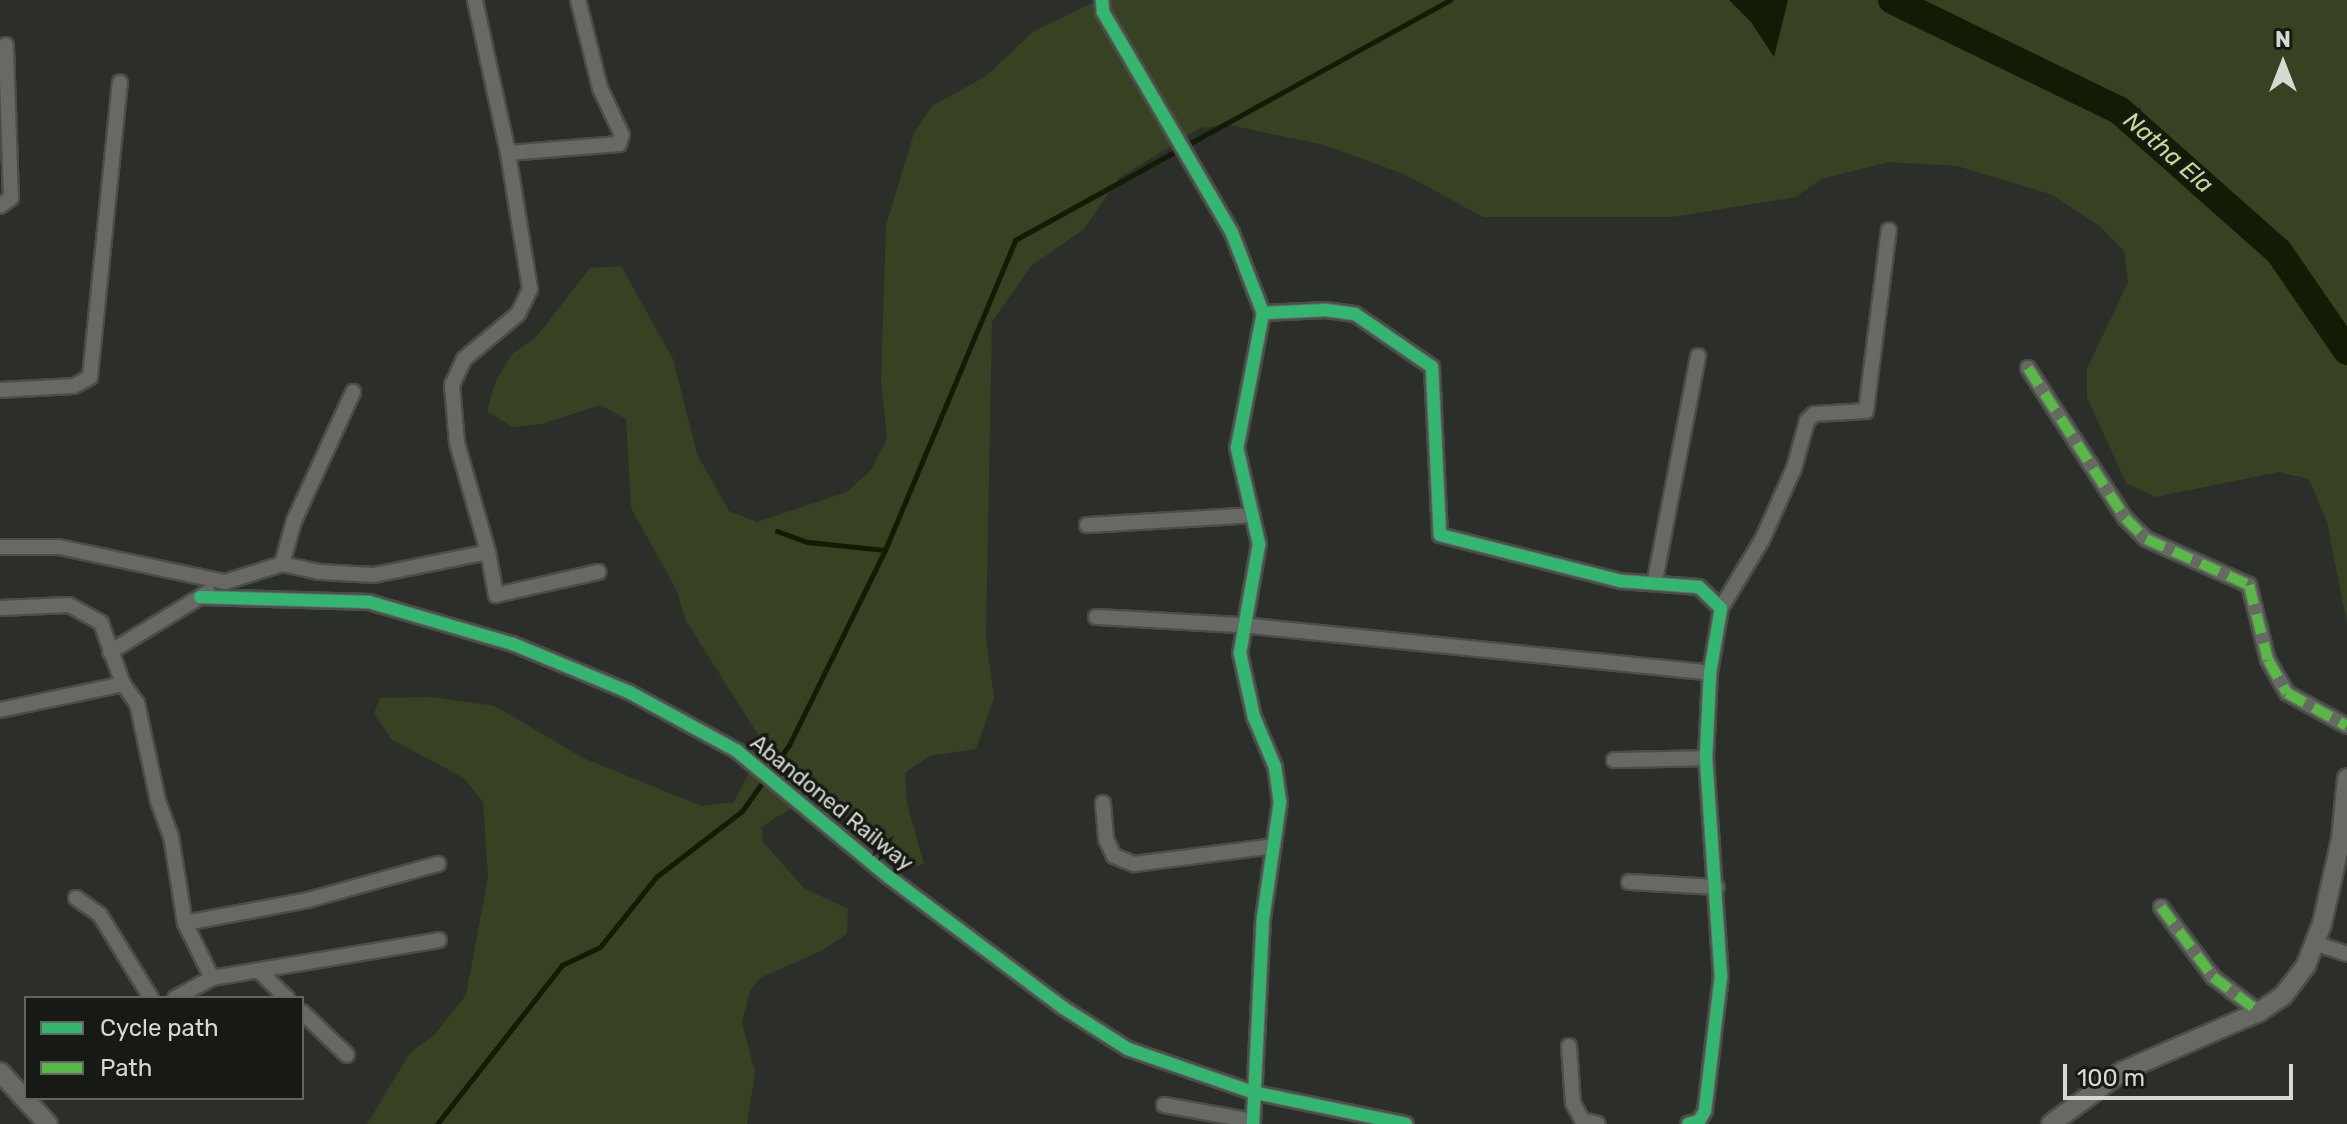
<!DOCTYPE html>
<style>
body{margin:0}
#map{position:relative;width:2347px;height:1124px;overflow:hidden;background:#2c2f29;font-family:Rubik,sans-serif}
div>[style]{position:absolute}
.green>*{inset:0;background:#364222}
.water>*{inset:0;background:#121b04}
.stream>*{height:5px;margin:-2.5px;padding:0 2.5px;transform-origin:2.5px;border-radius:2.5px;background:#121b04}
.river>*{height:28px;margin:-14px;padding:0 14px;transform-origin:14px;border-radius:14px;background:#121b04}
.roads{filter:drop-shadow(2px 0 #4b4d48) drop-shadow(-2px 0 #4b4d48) drop-shadow(0 2px #4b4d48) drop-shadow(0 -2px #4b4d48)}
.minor>*{height:14px;margin:-7px;padding:0 7px;transform-origin:7px;border-radius:7px;background:#686965}
.tertiary>*{height:18px;margin:-9px;padding:0 9px;transform-origin:9px;border-radius:9px;background:#686965}
.quiet>*{height:10px;margin-top:-5px;transform-origin:0;background:repeating-linear-gradient(90deg,#58b947 0 20px,transparent 0 30px)}
.cycleway>*{height:12px;margin:-6px;padding:0 6px;transform-origin:6px;border-radius:6px;background:#33b770}
span{translate:-50% -50%;white-space:nowrap;text-align:center;line-height:1.15;-webkit-text-stroke:7px #171914;paint-order:stroke}
.street-label{font-size:22px;color:#d6d9d2}
.water-label{font-size:24px;color:#c0dc92;font-style:italic}
.legend{position:absolute;left:24px;top:996px;width:280px;height:104px;box-sizing:border-box;background:#171914;border:2px solid #636660;margin:0;padding:10px 14px;list-style:none;font-size:24px;color:#d6d9d2}
.legend li{display:flex;align-items:center;gap:16px;height:40px}
.legend b{width:40px;border:2px solid #636660}
.north{position:absolute;left:2243px;top:24px;width:80px;height:80px;-webkit-text-stroke:6px #171914;paint-order:stroke;rotate:0deg;font-size:22px;font-weight:700;line-height:32px;text-align:center;color:#d6d9d2}
.north::after{content:'';display:block;margin:auto;width:28px;height:36px;background:#d6d9d2;clip-path:polygon(50% 0,100% 100%,50% 72%,0 100%)}
.scale{position:absolute;left:2063px;top:1064px;width:230px;height:36px;box-sizing:border-box;border:4px solid #d6d9d2;border-top:0;padding-left:10px;font-size:24px;line-height:28px;white-space:nowrap;color:#d6d9d2;-webkit-text-stroke:6px #171914;paint-order:stroke}
</style>
<div id="map">
<div class="green">
<div style="clip-path:polygon(1098px 0,2347px 0,2347px 624px,2327px 522px,2309px 479px,2279px 472px,2155px 497px,2126px 483px,2087px 397px,2087px 369px,2128px 282px,2124px 251px,2100px 226px,2050px 194px,1957px 166px,1889px 162px,1821px 179px,1796px 197px,1672px 217px,1483px 217px,1404px 174px,1324px 145px,1230px 125px,1200px 128px,1119px 178px,1084px 229px,1031px 266px,992px 322px,986px 637px,994px 698px,976px 749px,929px 756px,905px 773px,907px 803px,924px 864px,909px 868px,896px 862px,826px 799px,809px 797px,761px 827px,763px 842px,804px 888px,848px 909px,847px 934px,821px 951px,760px 978px,750px 991px,742px 1023px,755px 1072px,747px 1124px,367px 1124px,410px 1053px,435px 1034px,466px 995px,488px 877px,483px 802px,464px 778px,391px 739px,374px 713px,380px 698px,432px 697px,495px 706px,583px 758px,702px 806px,734px 802px,764px 744px,686px 621px,677px 591px,631px 508px,626px 419px,600px 405px,542px 424px,512px 427px,487px 411px,496px 381px,512px 354px,537px 336px,590px 268px,621px 266px,673px 359px,697px 454px,729px 511px,757px 522px,847px 492px,871px 470px,887px 439px,881px 380px,886px 225px,914px 133px,932px 106px,986px 76px,1034px 31px)"></div>
</div>
<div class="water">
<div style="clip-path:polygon(1729px 0,1788px 0,1774px 57px,1751px 22px)"></div>
</div>
<div class="stream">
<div style="left:777px;top:531px;width:33px;rotate:20deg"></div>
<div style="left:808px;top:542px;width:77px;rotate:5.9deg"></div>
<div style="left:437px;top:1124px;width:202px;rotate:-51.8deg"></div>
<div style="left:562px;top:965px;width:42px;rotate:-25.3deg"></div>
<div style="left:600px;top:947px;width:90px;rotate:-51.3deg"></div>
<div style="left:656px;top:877px;width:108px;rotate:-37.5deg"></div>
<div style="left:742px;top:811px;width:81px;rotate:-54.5deg"></div>
<div style="left:789px;top:745px;width:217px;rotate:-63.8deg"></div>
<div style="left:885px;top:550px;width:336px;rotate:-67.2deg"></div>
<div style="left:1015px;top:240px;width:497px;rotate:-28.9deg"></div>
</div>
<div class="river">
<div style="left:1892px;top:0;width:252px;rotate:25.9deg"></div>
<div style="left:2119px;top:110px;width:214px;rotate:41.6deg"></div>
<div style="left:2279px;top:252px;width:120px;rotate:55.5deg"></div>
</div>
<div class="roads">
<div class="minor">
<div style="left:1102px;top:0;width:12px;rotate:85deg"></div>
<div style="left:1103px;top:12px;width:256px;rotate:59.7deg"></div>
<div style="left:1232px;top:233px;width:86px;rotate:68.8deg"></div>
<div style="left:1263px;top:313px;width:137px;rotate:100.9deg"></div>
<div style="left:1237px;top:448px;width:98px;rotate:77.1deg"></div>
<div style="left:1259px;top:544px;width:111px;rotate:99.9deg"></div>
<div style="left:1240px;top:653px;width:66px;rotate:77.7deg"></div>
<div style="left:1254px;top:717px;width:54px;rotate:67.2deg"></div>
<div style="left:1275px;top:767px;width:35px;rotate:82deg"></div>
<div style="left:1280px;top:802px;width:117px;rotate:98.3deg"></div>
<div style="left:1263px;top:918px;width:206px;rotate:92.8deg"></div>
<div style="left:508px;top:153px;width:111px;rotate:-4.6deg"></div>
<div style="left:619px;top:144px;width:9px;rotate:-72deg"></div>
<div style="left:622px;top:135px;width:52px;rotate:-115.1deg"></div>
<div style="left:600px;top:88px;width:91px;rotate:-104deg"></div>
<div style="left:0;top:206px;width:14px;rotate:-36deg"></div>
<div style="left:11px;top:198px;width:153px;rotate:-91.9deg"></div>
<div style="left:1263px;top:313px;width:63px;rotate:-2.7deg"></div>
<div style="left:1326px;top:310px;width:29px;rotate:8deg"></div>
<div style="left:1355px;top:314px;width:93px;rotate:34.5deg"></div>
<div style="left:1432px;top:367px;width:168px;rotate:87.3deg"></div>
<div style="left:1440px;top:535px;width:187px;rotate:14.3deg"></div>
<div style="left:1621px;top:581px;width:78px;rotate:4.4deg"></div>
<div style="left:1699px;top:587px;width:30px;rotate:44deg"></div>
<div style="left:1721px;top:608px;width:66px;rotate:99.6deg"></div>
<div style="left:1710px;top:673px;width:85px;rotate:92.7deg"></div>
<div style="left:1706px;top:758px;width:219px;rotate:86.1deg"></div>
<div style="left:1721px;top:976px;width:136px;rotate:96.8deg"></div>
<div style="left:1705px;top:1111px;width:12px;rotate:121deg"></div>
<div style="left:1699px;top:1121px;width:11px;rotate:165deg"></div>
<div style="left:2028px;top:368px;width:179px;rotate:57.1deg"></div>
<div style="left:2125px;top:518px;width:30px;rotate:45deg"></div>
<div style="left:2146px;top:539px;width:113px;rotate:24.1deg"></div>
<div style="left:2249px;top:585px;width:77px;rotate:75.8deg"></div>
<div style="left:2268px;top:660px;width:38px;rotate:60deg"></div>
<div style="left:2287px;top:693px;width:68px;rotate:28.8deg"></div>
<div style="left:0;top:390px;width:74px;rotate:-3.1deg"></div>
<div style="left:74px;top:386px;width:18px;rotate:-29deg"></div>
<div style="left:90px;top:377px;width:296px;rotate:-84.2deg"></div>
<div style="left:1087px;top:525px;width:166px;rotate:-3.4deg"></div>
<div style="left:0;top:547px;width:59px"></div>
<div style="left:59px;top:547px;width:170px;rotate:11.9deg"></div>
<div style="left:225px;top:582px;width:60px;rotate:-17.5deg"></div>
<div style="left:282px;top:564px;width:39px;rotate:12deg"></div>
<div style="left:320px;top:572px;width:54px;rotate:3.2deg"></div>
<div style="left:374px;top:575px;width:116px;rotate:-11.4deg"></div>
<div style="left:488px;top:552px;width:113px;rotate:-105.9deg"></div>
<div style="left:457px;top:443px;width:58px;rotate:-94.9deg"></div>
<div style="left:452px;top:385px;width:29px;rotate:-65deg"></div>
<div style="left:464px;top:359px;width:70px;rotate:-39.8deg"></div>
<div style="left:518px;top:314px;width:28px;rotate:-64deg"></div>
<div style="left:530px;top:289px;width:138px;rotate:-99.2deg"></div>
<div style="left:508px;top:153px;width:157px;rotate:-102.2deg"></div>
<div style="left:488px;top:552px;width:44px;rotate:79.5deg"></div>
<div style="left:496px;top:595px;width:105px;rotate:-12.7deg"></div>
<div style="left:282px;top:564px;width:45px;rotate:-74.4deg"></div>
<div style="left:294px;top:521px;width:142px;rotate:-65.4deg"></div>
<div style="left:1655px;top:580px;width:228px;rotate:-79.1deg"></div>
<div style="left:200px;top:597px;width:169px;rotate:1.7deg"></div>
<div style="left:369px;top:602px;width:150px;rotate:16.3deg"></div>
<div style="left:513px;top:644px;width:126px;rotate:22.5deg"></div>
<div style="left:629px;top:692px;width:123px;rotate:28.6deg"></div>
<div style="left:737px;top:751px;width:197px;rotate:39.7deg"></div>
<div style="left:889px;top:877px;width:216px;rotate:36.9deg"></div>
<div style="left:1062px;top:1007px;width:78px;rotate:32.5deg"></div>
<div style="left:1128px;top:1049px;width:131px;rotate:19.1deg"></div>
<div style="left:1252px;top:1092px;width:157px;rotate:11.7deg"></div>
<div style="left:0;top:608px;width:69px;rotate:-2.5deg"></div>
<div style="left:69px;top:605px;width:37px;rotate:29deg"></div>
<div style="left:101px;top:623px;width:65px;rotate:70.2deg"></div>
<div style="left:123px;top:684px;width:24px;rotate:54deg"></div>
<div style="left:137px;top:703px;width:100px;rotate:77.9deg"></div>
<div style="left:158px;top:801px;width:37px;rotate:70deg"></div>
<div style="left:171px;top:836px;width:88px;rotate:80.9deg"></div>
<div style="left:185px;top:923px;width:61px;rotate:63.9deg"></div>
<div style="left:212px;top:978px;width:42px;rotate:151.6deg"></div>
<div style="left:1721px;top:608px;width:79px;rotate:-58.9deg"></div>
<div style="left:1762px;top:540px;width:79px;rotate:-66deg"></div>
<div style="left:1794px;top:468px;width:49px;rotate:-74.5deg"></div>
<div style="left:1807px;top:421px;width:10px;rotate:-45deg"></div>
<div style="left:1814px;top:414px;width:52px;rotate:-3.3deg"></div>
<div style="left:1866px;top:411px;width:182px;rotate:-82.8deg"></div>
<div style="left:1096px;top:617px;width:145px;rotate:3.2deg"></div>
<div style="left:1241px;top:625px;width:471px;rotate:5.8deg"></div>
<div style="left:110px;top:652px;width:115px;rotate:-31.5deg"></div>
<div style="left:0;top:710px;width:126px;rotate:-11.9deg"></div>
<div style="left:1614px;top:760px;width:92px;rotate:-1.2deg"></div>
<div style="left:1103px;top:803px;width:36px;rotate:85deg"></div>
<div style="left:1106px;top:839px;width:19px;rotate:65deg"></div>
<div style="left:1114px;top:856px;width:22px;rotate:22deg"></div>
<div style="left:1134px;top:864px;width:141px;rotate:-7.3deg"></div>
<div style="left:1629px;top:882px;width:88px;rotate:3.3deg"></div>
<div style="left:76px;top:898px;width:29px;rotate:35deg"></div>
<div style="left:100px;top:915px;width:97px;rotate:58.4deg"></div>
<div style="left:2161px;top:907px;width:87px;rotate:53.4deg"></div>
<div style="left:2213px;top:977px;width:58px;rotate:37.3deg"></div>
<div style="left:185px;top:923px;width:125px;rotate:-10.6deg"></div>
<div style="left:308px;top:900px;width:135px;rotate:-15.5deg"></div>
<div style="left:2314px;top:943px;width:35px;rotate:18deg"></div>
<div style="left:259px;top:971px;width:39px;rotate:44deg"></div>
<div style="left:212px;top:978px;width:230px;rotate:-9.5deg"></div>
<div style="left:302px;top:1012px;width:62px;rotate:43.7deg"></div>
<div style="left:1569px;top:1046px;width:57px;rotate:86deg"></div>
<div style="left:1573px;top:1103px;width:19px;rotate:62deg"></div>
<div style="left:1582px;top:1120px;width:16px;rotate:14deg"></div>
<div style="left:1164px;top:1105px;width:90px;rotate:10.2deg"></div>
</div>
<div class="tertiary">
<div style="left:0;top:1072px;width:71px;rotate:47.3deg"></div>
<div style="left:2051px;top:1124px;width:89px;rotate:-36.4deg"></div>
<div style="left:2123px;top:1071px;width:148px;rotate:-23.5deg"></div>
<div style="left:2259px;top:1012px;width:29px;rotate:-34deg"></div>
<div style="left:2283px;top:996px;width:39px;rotate:-53deg"></div>
<div style="left:2306px;top:965px;width:44px;rotate:-68.7deg"></div>
<div style="left:2322px;top:924px;width:87px;rotate:-77.4deg"></div>
<div style="left:2341px;top:839px;width:61px;rotate:-84.4deg"></div>
</div>
</div>
<div class="quiet">
<div style="left:2028px;top:368px;width:179px;rotate:57.1deg"></div>
<div style="left:2125px;top:518px;width:30px;rotate:45deg"></div>
<div style="left:2146px;top:539px;width:113px;rotate:24.1deg"></div>
<div style="left:2249px;top:585px;width:77px;rotate:75.8deg"></div>
<div style="left:2268px;top:660px;width:38px;rotate:60deg"></div>
<div style="left:2287px;top:693px;width:68px;rotate:28.8deg"></div>
<div style="left:2161px;top:907px;width:87px;rotate:53.4deg"></div>
<div style="left:2213px;top:977px;width:58px;rotate:37.3deg"></div>
</div>
<div class="cycleway">
<div style="left:1102px;top:0;width:12px;rotate:85deg"></div>
<div style="left:1103px;top:12px;width:256px;rotate:59.7deg"></div>
<div style="left:1232px;top:233px;width:86px;rotate:68.8deg"></div>
<div style="left:1263px;top:313px;width:137px;rotate:100.9deg"></div>
<div style="left:1237px;top:448px;width:98px;rotate:77.1deg"></div>
<div style="left:1259px;top:544px;width:111px;rotate:99.9deg"></div>
<div style="left:1240px;top:653px;width:66px;rotate:77.7deg"></div>
<div style="left:1254px;top:717px;width:54px;rotate:67.2deg"></div>
<div style="left:1275px;top:767px;width:35px;rotate:82deg"></div>
<div style="left:1280px;top:802px;width:117px;rotate:98.3deg"></div>
<div style="left:1263px;top:918px;width:206px;rotate:92.8deg"></div>
<div style="left:1263px;top:313px;width:63px;rotate:-2.7deg"></div>
<div style="left:1326px;top:310px;width:29px;rotate:8deg"></div>
<div style="left:1355px;top:314px;width:93px;rotate:34.5deg"></div>
<div style="left:1432px;top:367px;width:168px;rotate:87.3deg"></div>
<div style="left:1440px;top:535px;width:187px;rotate:14.3deg"></div>
<div style="left:1621px;top:581px;width:78px;rotate:4.4deg"></div>
<div style="left:1699px;top:587px;width:30px;rotate:44deg"></div>
<div style="left:1721px;top:608px;width:66px;rotate:99.6deg"></div>
<div style="left:1710px;top:673px;width:85px;rotate:92.7deg"></div>
<div style="left:1706px;top:758px;width:219px;rotate:86.1deg"></div>
<div style="left:1721px;top:976px;width:136px;rotate:96.8deg"></div>
<div style="left:1705px;top:1111px;width:12px;rotate:121deg"></div>
<div style="left:1699px;top:1121px;width:11px;rotate:165deg"></div>
<div style="left:200px;top:597px;width:169px;rotate:1.7deg"></div>
<div style="left:369px;top:602px;width:150px;rotate:16.3deg"></div>
<div style="left:513px;top:644px;width:126px;rotate:22.5deg"></div>
<div style="left:629px;top:692px;width:123px;rotate:28.6deg"></div>
<div style="left:737px;top:751px;width:197px;rotate:39.7deg"></div>
<div style="left:889px;top:877px;width:216px;rotate:36.9deg"></div>
<div style="left:1062px;top:1007px;width:78px;rotate:32.5deg"></div>
<div style="left:1128px;top:1049px;width:131px;rotate:19.1deg"></div>
<div style="left:1252px;top:1092px;width:157px;rotate:11.7deg"></div>
</div>
<div class="street-label">
<span style="left:832px;top:803px;rotate:39deg">Abandoned Railway</span>
</div>
<div class="water-label">
<span style="left:2168px;top:153px;rotate:41deg">Natha Ela</span>
</div>
<ul class="legend">
<li><b style="height:10px;background:#33b770"></b>Cycle path</li>
<li><b style="height:10px;background:#58b947"></b>Path</li>
</ul>
<div class="north">N</div>
<div class="scale">100 m</div>
</div>
